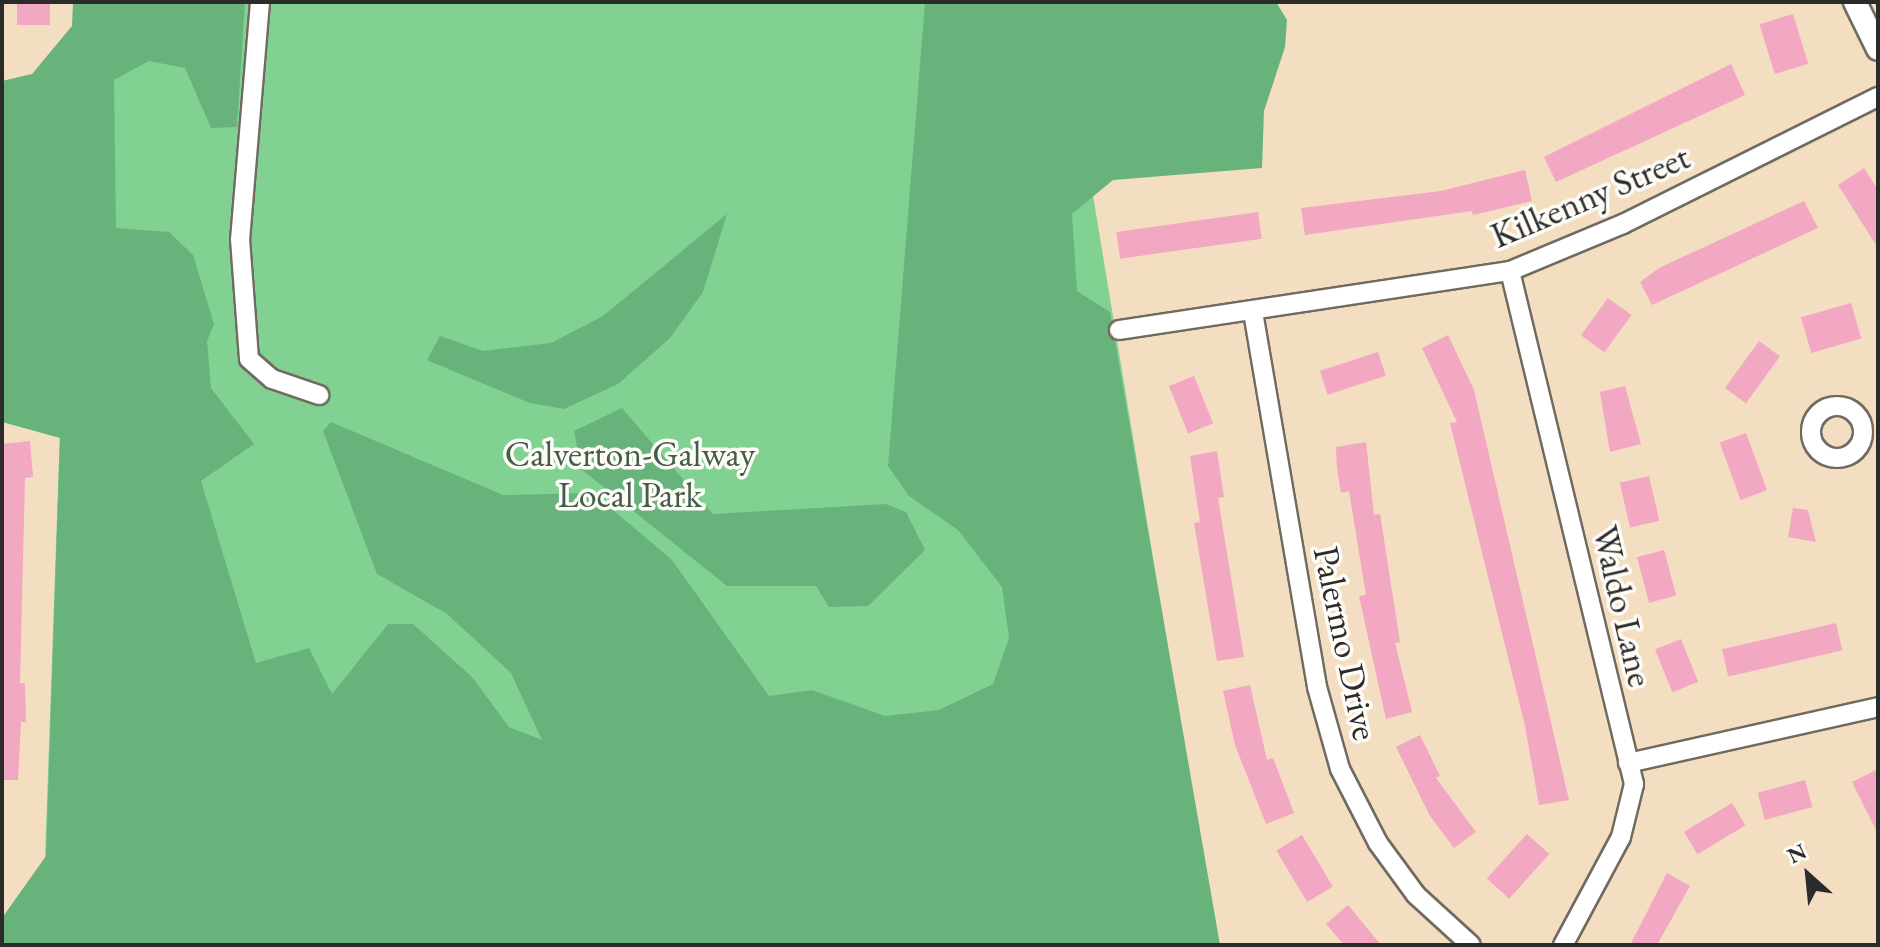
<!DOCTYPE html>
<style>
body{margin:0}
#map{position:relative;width:1880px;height:947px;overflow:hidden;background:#f3dec1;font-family:"EB Garamond",serif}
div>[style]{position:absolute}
.green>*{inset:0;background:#80d192}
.forest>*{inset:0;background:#68b37c}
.building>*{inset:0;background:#f2a7c2;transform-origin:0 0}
.roads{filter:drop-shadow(2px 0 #716a60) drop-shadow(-2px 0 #716a60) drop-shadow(0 2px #716a60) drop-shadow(0 -2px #716a60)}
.minor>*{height:18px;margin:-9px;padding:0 9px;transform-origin:9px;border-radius:9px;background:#fff}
.minor>.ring{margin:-9px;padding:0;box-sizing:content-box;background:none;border:18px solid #fff;border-radius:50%}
.tertiary>*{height:22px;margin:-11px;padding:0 11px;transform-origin:11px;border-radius:11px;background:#fff}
span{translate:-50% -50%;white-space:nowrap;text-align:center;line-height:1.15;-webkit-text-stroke:7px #fdfcf7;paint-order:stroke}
.street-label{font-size:36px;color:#2b2b2b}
.park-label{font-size:36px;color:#445d4a}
.frame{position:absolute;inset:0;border:4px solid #2b2b2b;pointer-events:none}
.north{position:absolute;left:1768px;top:835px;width:80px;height:80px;-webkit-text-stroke:6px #fdfcf7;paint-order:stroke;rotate:333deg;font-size:22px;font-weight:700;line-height:32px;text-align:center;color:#2b2b2b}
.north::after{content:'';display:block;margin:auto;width:28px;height:36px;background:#2b2b2b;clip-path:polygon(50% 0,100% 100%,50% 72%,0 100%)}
</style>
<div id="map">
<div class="green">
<div style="clip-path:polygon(75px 2px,1061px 2px,1217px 945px,42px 945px)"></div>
</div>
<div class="forest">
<div style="clip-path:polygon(73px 2px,245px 2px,237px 127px,211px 128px,185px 68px,149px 61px,114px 80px,116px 228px,169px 232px,193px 255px,214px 324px,207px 341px,211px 388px,254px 444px,201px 481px,256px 663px,309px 648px,332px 694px,388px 624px,413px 624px,472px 677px,509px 727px,542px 740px,511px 673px,447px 614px,377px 574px,323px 431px,331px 422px,503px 495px,593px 493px,672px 560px,769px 696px,812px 690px,885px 716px,939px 710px,993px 684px,1009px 638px,1002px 587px,958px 530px,909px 496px,888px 466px,925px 2px,1276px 2px,1287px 20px,1285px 47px,1264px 111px,1262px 168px,1113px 180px,1072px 214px,1077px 291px,1110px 312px,1220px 945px,2px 945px,2px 918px,46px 856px,60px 438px,2px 422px,2px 81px,32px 74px,72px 26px)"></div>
<div style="clip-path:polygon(727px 214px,703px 292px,670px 338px,618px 384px,564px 409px,530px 403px,427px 360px,440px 336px,483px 351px,551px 343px,603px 316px)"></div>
<div style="clip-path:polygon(622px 408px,713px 514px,886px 504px,906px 512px,925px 550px,868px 606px,829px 607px,816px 586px,727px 586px,581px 469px,574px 431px)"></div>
</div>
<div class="building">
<div style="left:17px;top:2px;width:33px;height:23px"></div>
<div style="left:1793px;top:14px;width:52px;height:35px;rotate:73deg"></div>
<div style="clip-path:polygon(1731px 64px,1745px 95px,1556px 182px,1544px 157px)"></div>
<div style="clip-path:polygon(1864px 168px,1878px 190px,1878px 248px,1838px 185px)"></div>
<div style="clip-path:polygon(1525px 170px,1532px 201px,1473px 215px,1472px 211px,1305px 235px,1301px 208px,1441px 191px)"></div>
<div style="clip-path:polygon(1804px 201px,1818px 228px,1652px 305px,1640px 282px,1659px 268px)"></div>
<div style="left:1258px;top:212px;width:27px;height:143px;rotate:82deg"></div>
<div style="left:1608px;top:298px;width:29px;height:46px;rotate:36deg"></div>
<div style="left:1851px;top:303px;width:37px;height:52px;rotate:74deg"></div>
<div style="clip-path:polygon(1448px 335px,1474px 390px,1569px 800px,1539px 805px,1525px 726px,1450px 423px,1457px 422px,1422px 348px)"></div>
<div style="left:1759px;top:341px;width:26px;height:58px;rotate:36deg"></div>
<div style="left:1378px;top:352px;width:25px;height:61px;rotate:72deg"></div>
<div style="left:1194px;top:376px;width:51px;height:27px;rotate:68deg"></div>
<div style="clip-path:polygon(1625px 386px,1641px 444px,1610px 452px,1600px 392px)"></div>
<div style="left:1746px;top:433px;width:61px;height:28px;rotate:70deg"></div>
<div style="clip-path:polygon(30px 441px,33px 477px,25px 478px,20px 683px,25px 683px,26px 722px,21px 722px,18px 780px,2px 780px,2px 444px)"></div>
<div style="clip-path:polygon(1366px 442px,1374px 515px,1380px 514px,1400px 642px,1395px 643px,1412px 712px,1386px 719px,1359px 596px,1366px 595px,1349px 491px,1341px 493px,1337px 468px,1336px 447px)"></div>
<div style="clip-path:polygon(1217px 451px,1224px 497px,1218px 498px,1244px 657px,1217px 661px,1194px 523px,1200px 522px,1190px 456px)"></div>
<div style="left:1649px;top:476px;width:46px;height:30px;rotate:77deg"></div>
<div style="clip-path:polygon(1793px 508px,1808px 510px,1816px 542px,1788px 537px)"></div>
<div style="left:1664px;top:550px;width:47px;height:28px;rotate:75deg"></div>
<div style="left:1836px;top:623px;width:28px;height:117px;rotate:77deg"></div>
<div style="left:1681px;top:639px;width:46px;height:28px;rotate:68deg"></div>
<div style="clip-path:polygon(1250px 685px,1267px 760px,1273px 758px,1294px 813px,1266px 824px,1235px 745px,1223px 691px)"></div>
<div style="clip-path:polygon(1420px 735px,1440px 776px,1436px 778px,1476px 832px,1454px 848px,1430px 816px,1396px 747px)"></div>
<div style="clip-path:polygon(1878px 769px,1878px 834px,1852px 782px)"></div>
<div style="left:1805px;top:780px;width:28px;height:49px;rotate:75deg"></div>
<div style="left:1732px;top:803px;width:26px;height:56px;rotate:59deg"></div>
<div style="left:1527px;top:834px;width:30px;height:60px;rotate:42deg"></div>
<div style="left:1302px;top:835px;width:60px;height:30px;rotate:59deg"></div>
<div style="clip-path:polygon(1667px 873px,1690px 886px,1657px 945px,1630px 945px)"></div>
<div style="clip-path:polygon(1348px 905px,1381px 945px,1344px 945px,1326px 924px)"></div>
</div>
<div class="roads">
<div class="minor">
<div style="left:260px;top:2px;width:238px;rotate:94.8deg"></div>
<div style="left:240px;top:239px;width:120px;rotate:85.7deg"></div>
<div style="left:249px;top:359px;width:30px;rotate:41deg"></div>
<div style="left:272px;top:379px;width:50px;rotate:18.8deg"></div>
<div style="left:1510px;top:271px;width:528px;rotate:76.41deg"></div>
<div style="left:1634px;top:784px;width:55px;rotate:103.8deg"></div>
<div style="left:1621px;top:837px;width:123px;rotate:118.2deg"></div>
<div style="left:1253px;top:312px;width:380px;rotate:80.3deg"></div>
<div style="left:1317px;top:687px;width:85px;rotate:74.3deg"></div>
<div style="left:1340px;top:769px;width:83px;rotate:62.8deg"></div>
<div style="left:1378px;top:843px;width:64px;rotate:53.8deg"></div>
<div style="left:1416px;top:895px;width:74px;rotate:42.3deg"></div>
<div style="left:1119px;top:330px;width:395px;rotate:-8.6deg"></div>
<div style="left:1510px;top:271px;width:122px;rotate:-22.6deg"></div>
<div style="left:1623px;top:224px;width:285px;rotate:-26.5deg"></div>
<div class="ring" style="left:1811px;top:406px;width:34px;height:34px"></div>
<div style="left:1628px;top:763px;width:256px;rotate:-12.6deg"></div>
</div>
<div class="tertiary">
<div style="left:1855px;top:2px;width:52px;rotate:63.9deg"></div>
</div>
</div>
<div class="street-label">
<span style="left:1590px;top:196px;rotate:-23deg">Kilkenny Street</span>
<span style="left:1623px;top:606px;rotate:77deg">Waldo Lane</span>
<span style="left:1346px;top:643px;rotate:78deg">Palermo Drive</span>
</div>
<div class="park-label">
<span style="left:630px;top:474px">Calverton-Galway<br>Local Park</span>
</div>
<div class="frame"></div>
<div class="north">N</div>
</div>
